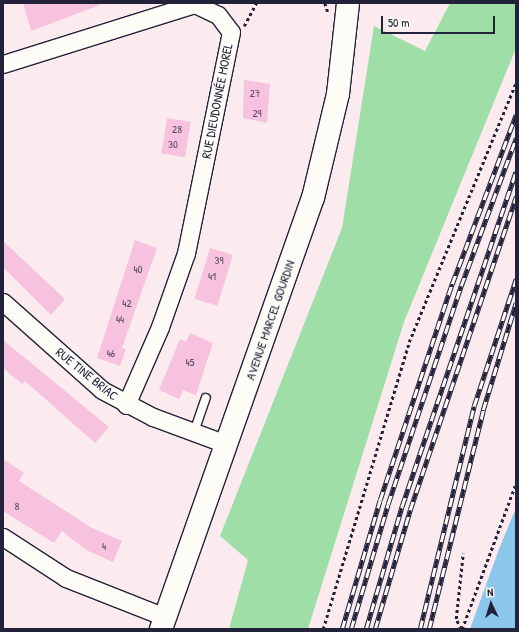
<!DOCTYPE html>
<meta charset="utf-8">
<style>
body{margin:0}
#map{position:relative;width:519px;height:632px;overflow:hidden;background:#fbebef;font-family:"Patrick Hand",sans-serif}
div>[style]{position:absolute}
.green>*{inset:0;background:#9fdea7}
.water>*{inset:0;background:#8ac7ea}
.building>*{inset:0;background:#f7c2dd;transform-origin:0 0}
.path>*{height:2.5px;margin-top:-1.25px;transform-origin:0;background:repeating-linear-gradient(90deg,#22223b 0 3px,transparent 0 6px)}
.roads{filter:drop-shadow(1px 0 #22223b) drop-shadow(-1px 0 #22223b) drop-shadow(0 1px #22223b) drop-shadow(0 -1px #22223b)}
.lane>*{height:8px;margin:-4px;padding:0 4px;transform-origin:4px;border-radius:4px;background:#fdfcf7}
.street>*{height:17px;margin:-8.5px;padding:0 8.5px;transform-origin:8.5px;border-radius:8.5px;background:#fdfcf7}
.secondary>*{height:22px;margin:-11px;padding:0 11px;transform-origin:11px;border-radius:11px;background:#fdfcf7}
.rail>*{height:4.5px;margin-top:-2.25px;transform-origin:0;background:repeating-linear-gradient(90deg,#fdfcf7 0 9px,#22223b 0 18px);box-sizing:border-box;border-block:1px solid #22223b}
span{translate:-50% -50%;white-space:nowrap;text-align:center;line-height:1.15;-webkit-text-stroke:3px #fdfcf7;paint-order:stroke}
.number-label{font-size:11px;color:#574a64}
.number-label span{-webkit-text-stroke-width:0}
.street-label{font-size:13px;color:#22223b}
.frame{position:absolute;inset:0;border:4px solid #22223b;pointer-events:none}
.north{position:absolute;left:471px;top:584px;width:40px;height:40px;-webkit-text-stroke:3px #fdfcf7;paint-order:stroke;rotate:356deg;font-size:11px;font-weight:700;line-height:16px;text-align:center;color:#22223b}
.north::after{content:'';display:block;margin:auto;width:14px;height:18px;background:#22223b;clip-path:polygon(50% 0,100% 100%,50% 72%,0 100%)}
.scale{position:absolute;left:381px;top:16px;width:114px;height:18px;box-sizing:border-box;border:2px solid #22223b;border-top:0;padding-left:5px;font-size:12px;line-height:14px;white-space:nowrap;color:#22223b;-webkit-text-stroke:3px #fdfcf7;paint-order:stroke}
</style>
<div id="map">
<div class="green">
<div style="clip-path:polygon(450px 3px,516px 3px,516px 48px,404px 322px,308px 629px,229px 629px,248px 560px,220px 536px,342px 228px,374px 26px,425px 51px)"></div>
</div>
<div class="water">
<div style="clip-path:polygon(516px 508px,516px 629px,470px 629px,499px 549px)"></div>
</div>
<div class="building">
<div style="clip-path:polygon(23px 3px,99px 3px,100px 5px,31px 31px)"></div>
<div style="clip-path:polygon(244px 80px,270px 84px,267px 123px,243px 118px)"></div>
<div style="left:167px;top:118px;width:24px;height:36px;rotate:9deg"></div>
<div style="clip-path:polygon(135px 240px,157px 248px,122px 348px,126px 349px,120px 366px,97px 358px)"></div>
<div style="clip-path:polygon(3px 241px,65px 299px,51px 315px,3px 267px)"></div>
<div style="left:210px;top:248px;width:24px;height:53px;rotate:17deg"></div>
<div style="clip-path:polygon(190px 333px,213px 343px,196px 395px,183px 390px,179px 399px,159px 390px,180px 339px,186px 342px)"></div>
<div style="clip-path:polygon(3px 340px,109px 427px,95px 443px,25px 381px,22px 384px,3px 368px)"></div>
<div style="clip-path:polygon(3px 459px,24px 473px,19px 481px,92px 528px,122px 541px,113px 562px,86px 550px,62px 531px,54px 543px,3px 511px)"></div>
</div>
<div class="path">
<div style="left:325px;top:3px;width:9px;rotate:72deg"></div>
<div style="left:244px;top:26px;width:26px;rotate:-62deg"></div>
<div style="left:323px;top:629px;width:300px;rotate:-73.3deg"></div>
<div style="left:409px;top:342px;width:281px;rotate:-67.6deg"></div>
<div style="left:461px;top:629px;width:11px;rotate:-117deg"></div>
<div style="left:456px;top:619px;width:66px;rotate:-83.9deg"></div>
<div style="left:462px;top:629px;width:156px;rotate:-69.7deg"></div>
</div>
<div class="roads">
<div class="lane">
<div style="left:194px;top:432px;width:36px;rotate:-71deg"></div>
</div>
<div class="street">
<div style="left:3px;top:64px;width:201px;rotate:-17.4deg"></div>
<div style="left:195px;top:4px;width:25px;rotate:26deg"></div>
<div style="left:218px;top:15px;width:21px;rotate:53deg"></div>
<div style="left:231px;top:32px;width:226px;rotate:101.5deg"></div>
<div style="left:186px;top:253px;width:78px;rotate:109.4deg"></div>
<div style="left:160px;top:327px;width:85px;rotate:113.6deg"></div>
<div style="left:3px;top:302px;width:132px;rotate:41.6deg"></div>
<div style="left:102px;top:390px;width:58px;rotate:27.9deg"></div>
<div style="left:153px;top:417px;width:78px;rotate:20.3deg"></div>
<div style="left:3px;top:537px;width:75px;rotate:33.1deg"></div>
<div style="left:66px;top:578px;width:106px;rotate:21.5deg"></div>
</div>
<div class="secondary">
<div style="left:161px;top:629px;width:457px;rotate:-70.6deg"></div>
<div style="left:313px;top:198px;width:107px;rotate:-76.5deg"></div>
<div style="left:338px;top:94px;width:92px;rotate:-83.7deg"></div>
</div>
</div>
<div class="rail">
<div style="left:342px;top:629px;width:134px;rotate:-73.6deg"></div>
<div style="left:380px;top:500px;width:228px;rotate:-71.6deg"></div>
<div style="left:452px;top:284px;width:181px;rotate:-69.3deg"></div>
<div style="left:351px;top:629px;width:130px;rotate:-73.5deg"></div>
<div style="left:388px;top:504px;width:230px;rotate:-71.5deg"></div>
<div style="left:461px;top:286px;width:158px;rotate:-69.6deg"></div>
<div style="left:366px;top:629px;width:128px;rotate:-73.7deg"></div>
<div style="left:402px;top:506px;width:353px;rotate:-71.2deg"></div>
<div style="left:375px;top:629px;width:124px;rotate:-73.6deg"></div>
<div style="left:410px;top:510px;width:331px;rotate:-71.3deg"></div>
<div style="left:420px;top:629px;width:229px;rotate:-76.4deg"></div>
<div style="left:474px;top:406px;width:134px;rotate:-71.7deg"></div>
<div style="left:429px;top:629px;width:226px;rotate:-76.1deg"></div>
<div style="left:483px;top:410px;width:112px;rotate:-72.9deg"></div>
</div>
<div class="number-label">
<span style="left:255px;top:93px">27</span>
<span style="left:257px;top:113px">29</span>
<span style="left:177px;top:129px">28</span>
<span style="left:173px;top:144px">30</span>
<span style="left:219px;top:260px">39</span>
<span style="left:138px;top:269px">40</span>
<span style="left:212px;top:276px">41</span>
<span style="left:127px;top:303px">42</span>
<span style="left:120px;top:319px">44</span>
<span style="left:111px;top:353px">46</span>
<span style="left:190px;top:362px">45</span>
<span style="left:17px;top:506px">8</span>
<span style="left:104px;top:546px">4</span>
</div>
<div class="street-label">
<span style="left:217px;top:101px;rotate:-79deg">RUE DIEUDONNÉE MOREL</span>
<span style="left:270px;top:320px;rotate:-71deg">AVENUE MARCEL GOURDIN</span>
<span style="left:87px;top:374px;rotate:39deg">RUE TINE BRIAC</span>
</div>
<div class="frame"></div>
<div class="north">N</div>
<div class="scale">50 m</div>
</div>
